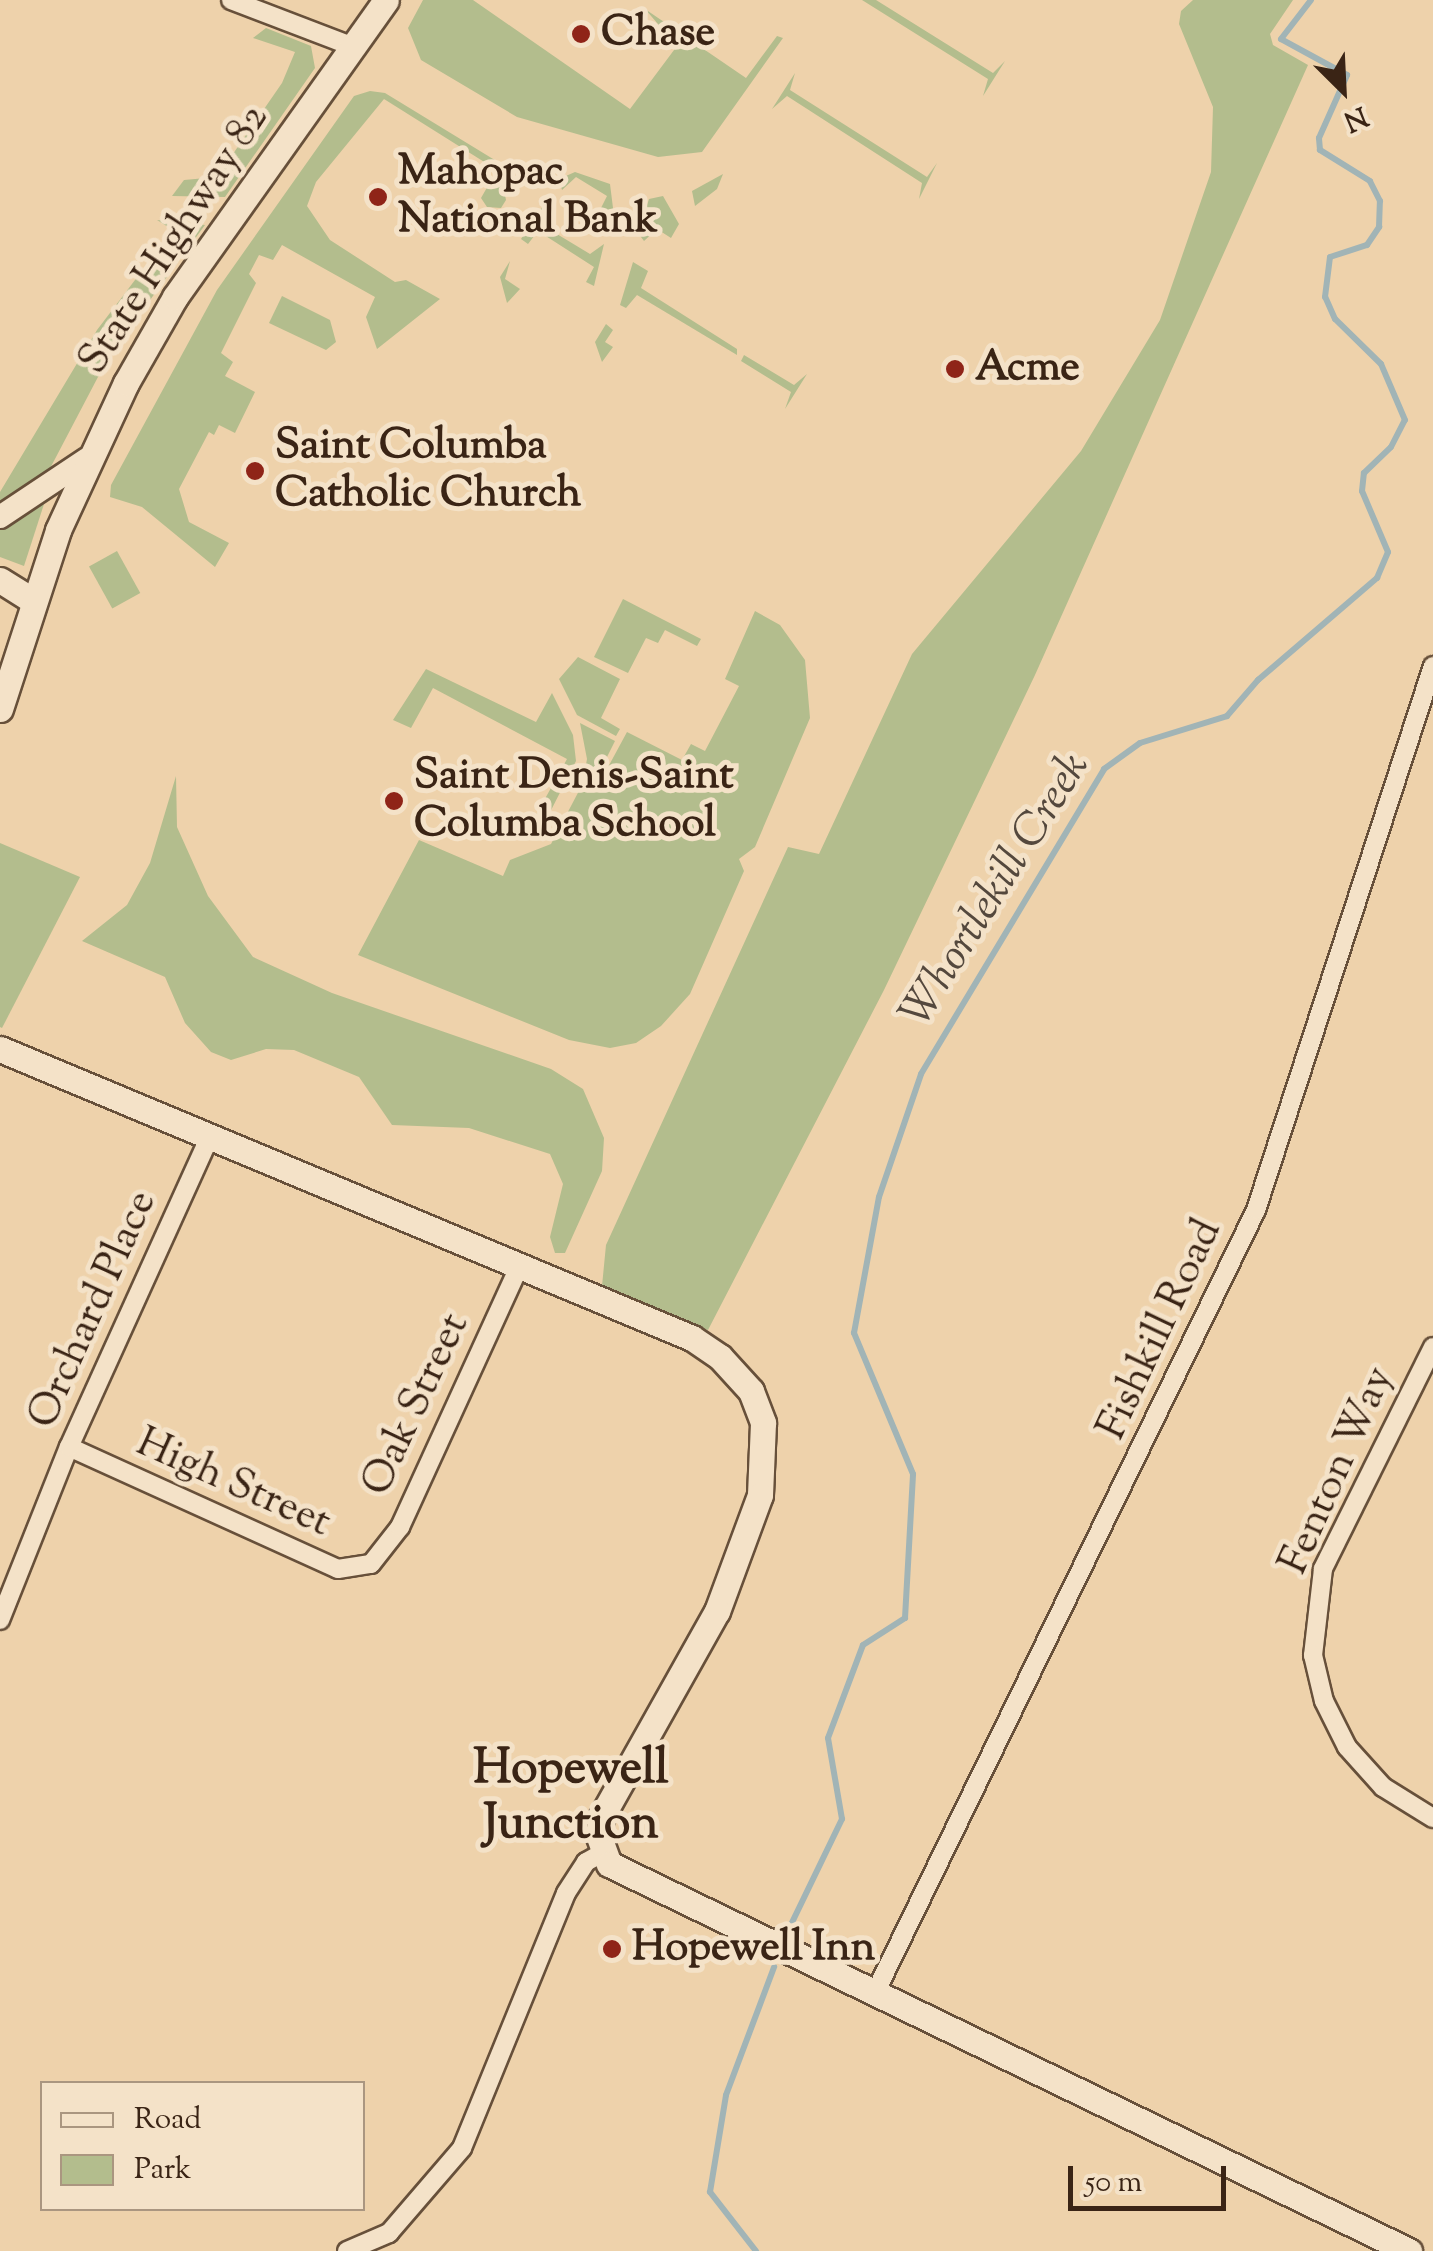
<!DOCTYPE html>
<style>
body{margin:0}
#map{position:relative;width:1433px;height:2251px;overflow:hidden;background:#eed2ab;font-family:"Sorts Mill Goudy",serif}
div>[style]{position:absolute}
.green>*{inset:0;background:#b3bd8d;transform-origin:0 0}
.stream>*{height:6px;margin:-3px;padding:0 3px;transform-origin:3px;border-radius:3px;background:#a1b4b6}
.roads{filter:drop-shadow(2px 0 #67503a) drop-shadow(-2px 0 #67503a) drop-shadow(0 2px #67503a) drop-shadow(0 -2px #67503a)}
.minor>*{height:18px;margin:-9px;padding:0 9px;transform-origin:9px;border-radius:9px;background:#f4e2c8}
.tertiary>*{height:22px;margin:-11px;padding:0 11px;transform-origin:11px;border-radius:11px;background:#f4e2c8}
.secondary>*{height:25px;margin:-12.5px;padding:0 12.5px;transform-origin:12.5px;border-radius:12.5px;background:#f4e2c8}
.dots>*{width:28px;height:28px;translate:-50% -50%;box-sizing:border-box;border:5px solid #f4e2c8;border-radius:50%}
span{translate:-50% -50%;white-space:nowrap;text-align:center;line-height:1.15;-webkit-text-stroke:10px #f4e2c8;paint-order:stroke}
.poi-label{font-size:42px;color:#3a2415;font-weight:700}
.left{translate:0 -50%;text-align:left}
.street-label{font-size:42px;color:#3a2415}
.water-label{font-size:45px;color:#54483d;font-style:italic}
.quarter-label{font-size:48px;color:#3a2415;font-weight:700}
.legend{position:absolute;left:40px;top:2081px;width:325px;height:130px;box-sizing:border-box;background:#f4e2c8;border:2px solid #aa9680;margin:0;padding:12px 18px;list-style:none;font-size:30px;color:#3a2415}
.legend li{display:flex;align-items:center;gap:20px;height:50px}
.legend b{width:50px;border:2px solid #aa9680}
.north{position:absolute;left:1293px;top:40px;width:100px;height:100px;-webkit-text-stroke:8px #f4e2c8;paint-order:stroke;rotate:156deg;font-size:28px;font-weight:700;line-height:40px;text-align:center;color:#3a2415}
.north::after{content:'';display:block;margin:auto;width:35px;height:45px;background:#3a2415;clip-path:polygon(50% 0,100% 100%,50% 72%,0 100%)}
.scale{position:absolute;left:1068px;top:2166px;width:158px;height:45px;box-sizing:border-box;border:5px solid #3a2415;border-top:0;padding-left:12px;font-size:30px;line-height:35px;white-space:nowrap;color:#3a2415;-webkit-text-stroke:8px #f4e2c8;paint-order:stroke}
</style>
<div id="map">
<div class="green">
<div style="clip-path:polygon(423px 0,473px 0,630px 109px,677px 46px,645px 9px,746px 78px,777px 36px,783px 38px,702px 152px,658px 157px,517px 117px,421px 60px,408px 28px)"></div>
<div style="clip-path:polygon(862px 0,876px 0,993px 73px,1005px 61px,983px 96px,988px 79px)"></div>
<div style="clip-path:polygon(1193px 0,1293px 0,1270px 34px,1273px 45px,1308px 65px,1035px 675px,884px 990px,708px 1330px,615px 1296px,602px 1286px,606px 1245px,788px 847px,819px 854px,912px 654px,1081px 451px,1160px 320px,1211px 172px,1213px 107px,1179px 24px,1181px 11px)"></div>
<div style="clip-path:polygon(266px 28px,311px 46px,315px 68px,225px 197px,172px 196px,184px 180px,217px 177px,282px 83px,295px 52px,253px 38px)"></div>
<div style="clip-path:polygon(795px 73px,790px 90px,927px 177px,937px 163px,919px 199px,922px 183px,787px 96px,772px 109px)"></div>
<div style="clip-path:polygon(370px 91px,385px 93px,498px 162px,506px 200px,501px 208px,487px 207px,481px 198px,497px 170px,384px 99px,316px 182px,307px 206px,330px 240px,395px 282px,406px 280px,440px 299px,377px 349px,366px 317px,375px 297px,282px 245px,273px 260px,259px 255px,249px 274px,256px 283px,221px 353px,233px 362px,225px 376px,255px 392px,235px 433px,219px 425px,214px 435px,209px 432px,179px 489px,189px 522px,229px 543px,215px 567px,142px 507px,110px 497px,111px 485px,217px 290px,354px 96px)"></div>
<div style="clip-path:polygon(575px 172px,610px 184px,614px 216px,599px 212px,607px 196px,576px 177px,562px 190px,559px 179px)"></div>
<div style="clip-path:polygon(723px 174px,717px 189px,695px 206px,692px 191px)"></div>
<div style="clip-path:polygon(663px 196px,679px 224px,671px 238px,657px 229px,644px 241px,638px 233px,649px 199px)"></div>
<div style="clip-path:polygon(543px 206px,551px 210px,542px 225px,590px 254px,604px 244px,594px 286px,586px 282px,594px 267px,538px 231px,528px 244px,521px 239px)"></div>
<div style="clip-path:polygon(157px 220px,205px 225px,109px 356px,45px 478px,0 506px,0 492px,97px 330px,173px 230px)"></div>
<div style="clip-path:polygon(510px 261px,505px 279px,520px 289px,507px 303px,500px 277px)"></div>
<div style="clip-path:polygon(633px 262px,648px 271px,641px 288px,737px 349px,737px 355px,637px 295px,626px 308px,620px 305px)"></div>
<div style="clip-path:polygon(282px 296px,330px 320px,336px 342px,326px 350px,269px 323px)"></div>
<div style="clip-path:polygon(606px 324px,613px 330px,605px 342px,613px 347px,602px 362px,595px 342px)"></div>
<div style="clip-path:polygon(744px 355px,794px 385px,807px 374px,785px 409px,791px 392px,741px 361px)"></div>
<div style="clip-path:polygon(44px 504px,24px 566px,0 557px,0 526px)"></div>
<div style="left:117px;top:551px;width:48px;height:32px;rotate:61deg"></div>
<div style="clip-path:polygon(623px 599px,701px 639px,697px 646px,665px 630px,658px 643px,646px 638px,628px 673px,594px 657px)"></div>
<div style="clip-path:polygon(755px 611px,780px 625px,805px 660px,810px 718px,755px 847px,739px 859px,744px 871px,690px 994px,661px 1026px,636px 1043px,610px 1048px,569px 1040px,358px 955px,419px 840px,503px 876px,510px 860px,551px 844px,581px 787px,600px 782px,627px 732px,682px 760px,691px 744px,705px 751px,739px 686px,725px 679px)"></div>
<div style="clip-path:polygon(578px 657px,620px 679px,601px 718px,620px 729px,616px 736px,577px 715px,559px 679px)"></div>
<div style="clip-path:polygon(426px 669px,536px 722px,552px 693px,573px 735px,576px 761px,541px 830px,526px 833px,567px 759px,433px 688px,411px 728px,393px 720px)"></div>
<div style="clip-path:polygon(580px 723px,615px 741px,597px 777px,583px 781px,587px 759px)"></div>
<div style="clip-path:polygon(176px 776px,177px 827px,208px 896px,253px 957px,332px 993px,551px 1069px,583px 1089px,604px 1138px,602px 1171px,565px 1253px,555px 1253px,550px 1237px,563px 1184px,550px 1154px,469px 1128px,392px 1125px,359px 1077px,294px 1050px,266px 1049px,231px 1060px,211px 1052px,185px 1023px,165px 977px,82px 941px,127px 905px,150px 863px)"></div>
<div style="clip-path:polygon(0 843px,80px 877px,2px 1028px,0 1027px)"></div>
</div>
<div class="stream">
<div style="left:785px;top:1937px;width:131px;rotate:-64.2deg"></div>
<div style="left:842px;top:1819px;width:82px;rotate:-99.8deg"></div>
<div style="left:828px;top:1738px;width:99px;rotate:-69.4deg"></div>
<div style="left:863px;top:1645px;width:50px;rotate:-32.7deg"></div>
<div style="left:905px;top:1618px;width:144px;rotate:-86.8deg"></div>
<div style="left:913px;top:1474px;width:153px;rotate:-112.7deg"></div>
<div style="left:854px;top:1333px;width:138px;rotate:-79.6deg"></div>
<div style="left:879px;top:1197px;width:130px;rotate:-71.1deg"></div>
<div style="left:921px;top:1074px;width:356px;rotate:-59deg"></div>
<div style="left:1104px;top:769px;width:44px;rotate:-35.8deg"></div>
<div style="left:1140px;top:743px;width:91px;rotate:-17.2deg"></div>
<div style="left:1227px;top:716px;width:48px;rotate:-49.3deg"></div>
<div style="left:1258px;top:680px;width:157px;rotate:-40.6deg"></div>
<div style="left:1377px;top:578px;width:28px;rotate:-67deg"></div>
<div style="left:1388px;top:552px;width:66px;rotate:-113.1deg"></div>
<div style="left:1362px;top:491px;width:18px;rotate:-84deg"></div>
<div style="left:1364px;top:473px;width:37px;rotate:-44deg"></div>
<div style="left:1391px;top:447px;width:30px;rotate:-63deg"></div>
<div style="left:1405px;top:420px;width:61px;rotate:-113.2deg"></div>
<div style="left:1381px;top:364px;width:64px;rotate:-135.6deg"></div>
<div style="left:1335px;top:319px;width:24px;rotate:-114deg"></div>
<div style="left:1325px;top:297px;width:40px;rotate:-82.9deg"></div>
<div style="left:1330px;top:257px;width:39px;rotate:-18deg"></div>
<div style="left:1367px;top:245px;width:22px;rotate:-56deg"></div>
<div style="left:1379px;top:227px;width:26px;rotate:-88deg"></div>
<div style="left:1380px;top:201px;width:22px;rotate:-117deg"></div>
<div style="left:1370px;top:181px;width:59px;rotate:-148.2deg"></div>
<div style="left:1320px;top:150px;width:12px;rotate:-95deg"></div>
<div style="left:1319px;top:138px;width:69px;rotate:-66deg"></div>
<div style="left:1347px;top:75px;width:75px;rotate:-151.4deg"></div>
<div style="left:1281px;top:39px;width:49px;rotate:-52.4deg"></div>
<div style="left:756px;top:2251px;width:75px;rotate:-127.9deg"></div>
<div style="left:710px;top:2192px;width:98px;rotate:-80.6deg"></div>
<div style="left:726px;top:2095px;width:137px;rotate:-69.4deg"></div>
</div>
<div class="roads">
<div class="minor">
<div style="left:231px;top:0;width:132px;rotate:20.9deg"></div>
<div style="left:1433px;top:1347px;width:248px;rotate:116.4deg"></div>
<div style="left:1323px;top:1569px;width:87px;rotate:96.6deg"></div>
<div style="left:1313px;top:1655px;width:47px;rotate:76.6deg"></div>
<div style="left:1324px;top:1701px;width:51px;rotate:63.4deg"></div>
<div style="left:1347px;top:1747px;width:54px;rotate:48deg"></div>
<div style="left:1383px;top:1787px;width:59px;rotate:31.8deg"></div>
<div style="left:69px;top:1447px;width:295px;rotate:24.4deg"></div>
<div style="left:338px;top:1569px;width:33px;rotate:-9deg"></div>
<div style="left:371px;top:1564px;width:47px;rotate:-51.9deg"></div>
<div style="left:400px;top:1527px;width:284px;rotate:-65.4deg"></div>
<div style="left:0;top:1620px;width:186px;rotate:-68.3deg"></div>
<div style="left:69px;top:1447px;width:336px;rotate:-65.6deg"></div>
<div style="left:875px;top:1993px;width:871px;rotate:-64.05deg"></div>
<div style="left:1256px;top:1210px;width:572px;rotate:-71.98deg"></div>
<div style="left:347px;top:2251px;width:46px;rotate:-23.2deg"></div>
<div style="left:389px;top:2233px;width:112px;rotate:-49.3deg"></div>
<div style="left:462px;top:2148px;width:275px;rotate:-67.8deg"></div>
<div style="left:566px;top:1893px;width:37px;rotate:-57deg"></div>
<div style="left:586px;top:1862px;width:21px;rotate:-29deg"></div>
</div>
<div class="tertiary">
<div style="left:0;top:517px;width:105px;rotate:-33.7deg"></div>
</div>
<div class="secondary">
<div style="left:0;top:580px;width:36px;rotate:32deg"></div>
<div style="left:0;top:709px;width:188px;rotate:-72deg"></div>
<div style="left:58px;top:530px;width:162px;rotate:-65.2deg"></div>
<div style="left:126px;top:383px;width:99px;rotate:-60.3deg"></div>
<div style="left:175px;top:297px;width:364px;rotate:-54.6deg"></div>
<div style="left:0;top:1049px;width:750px;rotate:22.67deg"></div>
<div style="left:692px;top:1338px;width:34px;rotate:34deg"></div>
<div style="left:720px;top:1357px;width:46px;rotate:47.6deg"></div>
<div style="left:751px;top:1391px;width:34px;rotate:69deg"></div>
<div style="left:763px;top:1423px;width:72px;rotate:92.4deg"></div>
<div style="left:760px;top:1495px;width:124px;rotate:110.3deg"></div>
<div style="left:717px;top:1611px;width:237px;rotate:119.3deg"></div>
<div style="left:601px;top:1818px;width:16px;rotate:101deg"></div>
<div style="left:598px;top:1834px;width:32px;rotate:70deg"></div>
<div style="left:609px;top:1864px;width:889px;rotate:25.82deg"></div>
</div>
</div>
<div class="dots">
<div style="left:581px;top:34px;background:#8f2418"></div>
<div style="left:378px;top:197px;background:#8f2418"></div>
<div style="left:955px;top:369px;background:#8f2418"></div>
<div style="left:255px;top:471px;background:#8f2418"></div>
<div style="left:394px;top:801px;background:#8f2418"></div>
<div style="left:612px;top:1949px;background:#8f2418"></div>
</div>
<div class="poi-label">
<span class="left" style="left:601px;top:34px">Chase</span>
<span class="left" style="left:398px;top:197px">Mahopac<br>National Bank</span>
<span class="left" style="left:975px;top:369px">Acme</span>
<span class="left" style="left:275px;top:471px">Saint Columba<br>Catholic Church</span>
<span class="left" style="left:414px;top:801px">Saint Denis-Saint<br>Columba School</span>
<span class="left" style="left:632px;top:1949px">Hopewell Inn</span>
</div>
<div class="street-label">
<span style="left:175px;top:240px;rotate:-57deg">State Highway 82</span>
<span style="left:94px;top:1310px;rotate:-66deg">Orchard Place</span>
<span style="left:1161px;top:1330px;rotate:-65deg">Fishkill Road</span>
<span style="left:417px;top:1405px;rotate:-65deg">Oak Street</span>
<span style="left:1338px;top:1471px;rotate:-66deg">Fenton Way</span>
<span style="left:233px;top:1484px;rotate:24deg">High Street</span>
</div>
<div class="water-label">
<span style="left:997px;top:891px;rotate:-58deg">Whortlekill Creek</span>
</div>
<div class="quarter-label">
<span style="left:571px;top:1798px">Hopewell<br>Junction</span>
</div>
<ul class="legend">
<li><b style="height:12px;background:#f4e2c8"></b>Road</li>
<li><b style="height:28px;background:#b3bd8d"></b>Park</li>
</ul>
<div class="north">N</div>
<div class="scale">50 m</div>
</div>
